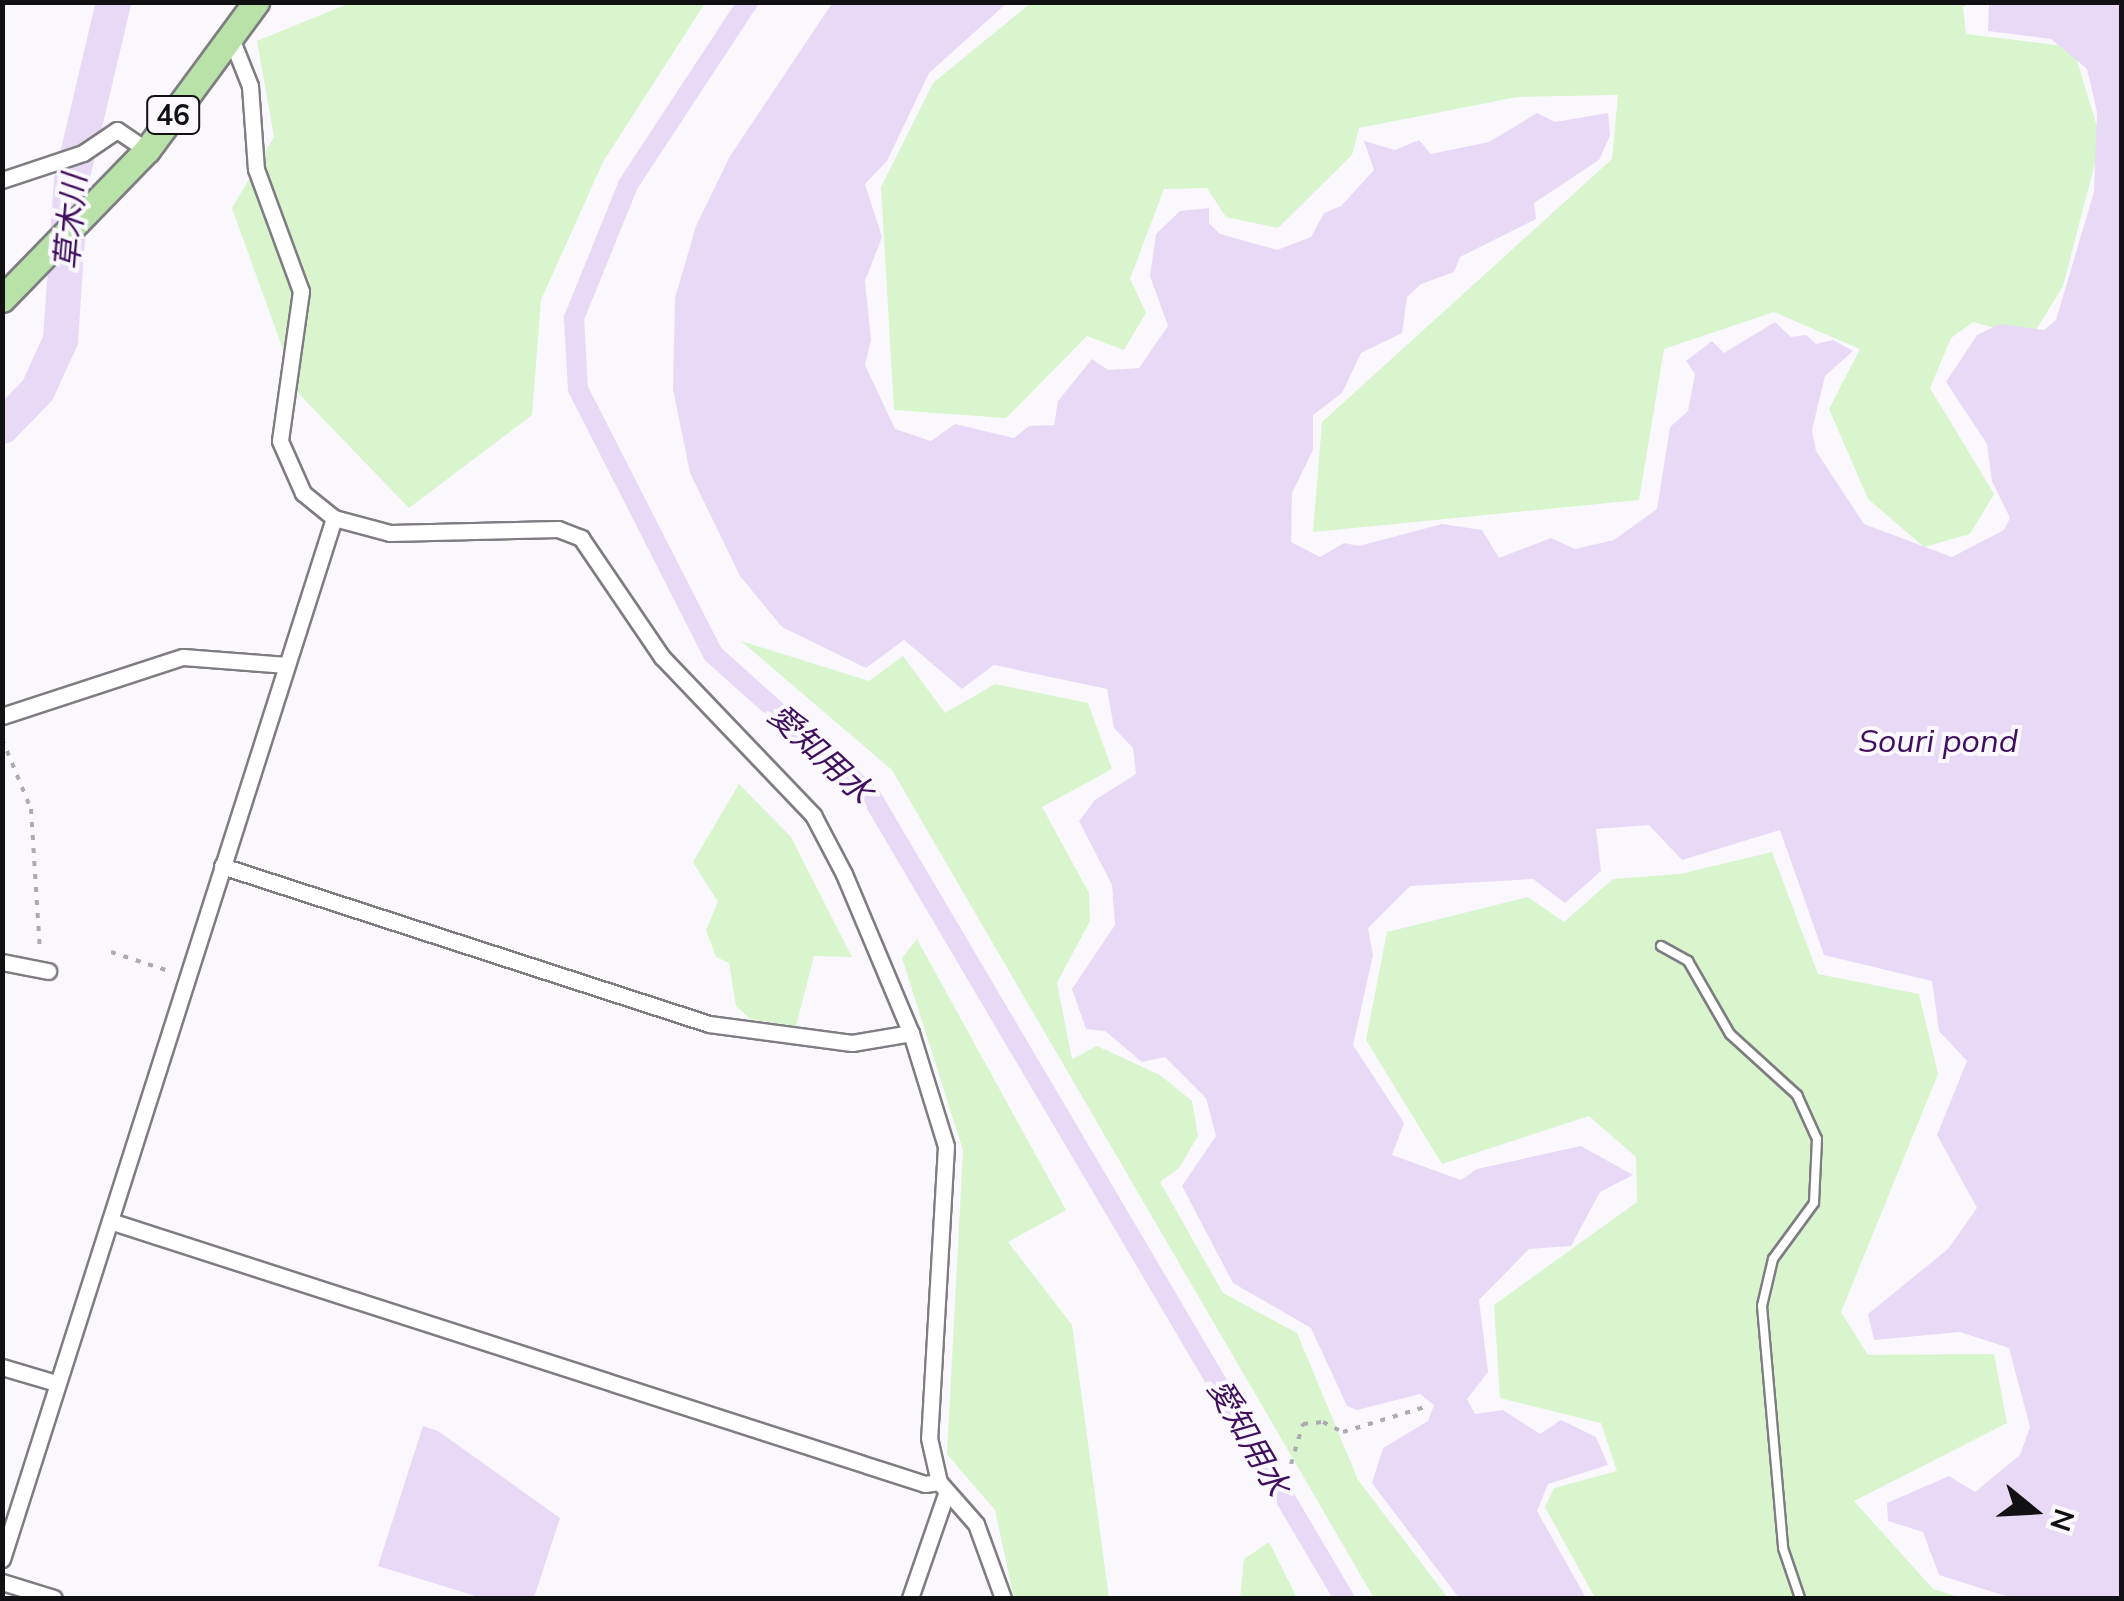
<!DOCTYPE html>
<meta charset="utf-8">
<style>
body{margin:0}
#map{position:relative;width:2124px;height:1601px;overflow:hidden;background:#faf8fd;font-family:Mulish,"Noto Sans JP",sans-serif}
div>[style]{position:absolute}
.green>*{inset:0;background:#d8f5cd}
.water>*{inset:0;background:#e8daf6}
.canal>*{height:20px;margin:-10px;padding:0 10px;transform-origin:10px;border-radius:10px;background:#e8daf6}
.river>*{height:35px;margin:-17.5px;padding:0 17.5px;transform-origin:17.5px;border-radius:17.5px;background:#e8daf6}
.path>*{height:4px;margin-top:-2px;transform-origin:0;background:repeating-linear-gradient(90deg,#adabaf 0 5px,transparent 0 13px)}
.roads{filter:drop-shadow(2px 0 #7f7d82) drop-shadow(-2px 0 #7f7d82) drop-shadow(0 2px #7f7d82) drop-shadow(0 -2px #7f7d82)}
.lane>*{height:8px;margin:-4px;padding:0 4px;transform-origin:4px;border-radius:4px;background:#fff}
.street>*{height:15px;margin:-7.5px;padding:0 7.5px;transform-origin:7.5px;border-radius:7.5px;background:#fff}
.primary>*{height:25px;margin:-12.5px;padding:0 12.5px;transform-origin:12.5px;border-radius:12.5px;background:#b9e2a9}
span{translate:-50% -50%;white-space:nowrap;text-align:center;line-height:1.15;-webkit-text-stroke:8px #faf8fd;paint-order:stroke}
.shield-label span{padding:2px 8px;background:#faf8fd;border:2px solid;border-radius:8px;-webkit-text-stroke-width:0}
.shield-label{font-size:28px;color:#111012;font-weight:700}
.water-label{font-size:32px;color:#400f5e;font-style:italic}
.frame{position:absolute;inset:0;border:5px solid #111012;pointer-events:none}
.north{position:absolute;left:1984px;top:1461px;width:100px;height:100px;-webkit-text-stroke:8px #faf8fd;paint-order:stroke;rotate:108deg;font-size:28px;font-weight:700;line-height:40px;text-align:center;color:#111012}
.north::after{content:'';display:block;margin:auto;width:35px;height:45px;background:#111012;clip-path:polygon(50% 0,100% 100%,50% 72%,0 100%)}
</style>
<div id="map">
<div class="green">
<div style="clip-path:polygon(1032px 2px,1969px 3px,1963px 7px,1966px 34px,2073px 47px,2101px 140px,2063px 286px,2031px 338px,1973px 322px,1951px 338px,1930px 388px,1994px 494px,1970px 534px,1924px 547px,1868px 499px,1829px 409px,1860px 349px,1774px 312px,1664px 349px,1639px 500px,1313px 532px,1322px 422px,1612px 159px,1618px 95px,1517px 97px,1359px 128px,1352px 155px,1278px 228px,1226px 217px,1207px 188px,1164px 189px,1130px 279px,1146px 313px,1124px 350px,1087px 336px,1006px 418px,894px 410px,881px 187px,933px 83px)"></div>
<div style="clip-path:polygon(350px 3px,705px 3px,603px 162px,541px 300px,532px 415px,409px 508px,299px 394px,232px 208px,274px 137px,257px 41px)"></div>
<div style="clip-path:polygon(741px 641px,869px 681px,903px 656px,945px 713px,995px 684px,1088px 703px,1112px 769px,1042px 807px,1089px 893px,1090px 921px,1057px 983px,1072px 1059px,1097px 1046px,1160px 1075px,1192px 1101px,1198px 1136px,1179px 1168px,1160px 1182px,1223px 1293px,1297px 1333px,1358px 1480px,1448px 1598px,1374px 1598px,892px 770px)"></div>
<div style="clip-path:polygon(739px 784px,791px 837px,852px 957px,814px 956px,796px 1026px,750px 1019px,736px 1006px,729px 963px,716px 957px,706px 930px,718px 902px,693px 862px)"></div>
<div style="clip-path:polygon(1772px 852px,1818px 974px,1919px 994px,1938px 1074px,1841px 1312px,1868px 1355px,1994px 1354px,2007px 1423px,1854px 1501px,1933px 1589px,1963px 1598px,1595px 1598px,1545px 1507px,1554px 1488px,1617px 1471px,1601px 1423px,1500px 1398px,1494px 1305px,1637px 1202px,1636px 1157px,1589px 1116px,1442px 1164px,1366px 1040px,1387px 932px,1528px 897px,1564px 922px,1613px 879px,1680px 874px)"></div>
<div style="clip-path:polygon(917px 939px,1066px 1210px,1008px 1242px,1072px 1325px,1109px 1598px,1014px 1598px,995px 1510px,947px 1454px,963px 1150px,902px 958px)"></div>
<div style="clip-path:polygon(1269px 1542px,1297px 1598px,1240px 1598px,1244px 1559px)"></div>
</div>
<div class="water">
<div style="clip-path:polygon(833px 2px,1007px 3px,929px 73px,887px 161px,865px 184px,882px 237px,865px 281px,871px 340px,865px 365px,895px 429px,931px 441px,955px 424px,1014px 438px,1029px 426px,1054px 425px,1058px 401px,1092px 359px,1108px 370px,1139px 368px,1168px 326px,1150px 276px,1156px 234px,1180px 211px,1209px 208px,1209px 223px,1220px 234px,1277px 250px,1311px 237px,1324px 213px,1341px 206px,1374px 170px,1364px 141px,1395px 150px,1419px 140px,1431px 154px,1489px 142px,1537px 113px,1555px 122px,1608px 113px,1610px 136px,1599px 160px,1534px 203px,1536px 219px,1460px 257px,1454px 272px,1421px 284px,1407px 297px,1402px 333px,1361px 353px,1342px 393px,1313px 415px,1313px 450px,1292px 493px,1291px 542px,1320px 557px,1344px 543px,1359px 546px,1442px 524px,1482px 530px,1499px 558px,1551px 538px,1575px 549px,1614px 540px,1657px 509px,1670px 427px,1688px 411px,1695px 374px,1686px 361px,1712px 341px,1724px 353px,1775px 322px,1791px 337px,1806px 335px,1816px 344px,1833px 340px,1853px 351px,1825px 376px,1812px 430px,1816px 451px,1864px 524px,1952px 557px,2004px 530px,2010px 518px,1992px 481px,1987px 444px,1946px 382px,1977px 335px,2000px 324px,2044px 330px,2056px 320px,2094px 192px,2097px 112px,2087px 69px,2051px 39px,1988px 31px,1989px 3px,2121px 3px,2121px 1598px,2012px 1598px,1939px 1575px,1923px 1532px,1888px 1521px,1887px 1503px,1949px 1476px,1975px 1492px,2020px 1455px,2030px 1427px,2009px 1348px,1960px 1332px,1874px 1340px,1868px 1314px,1948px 1249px,1977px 1208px,1937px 1135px,1967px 1061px,1939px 1031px,1932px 981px,1824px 955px,1780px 830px,1682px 860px,1649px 825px,1596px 829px,1601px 871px,1565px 903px,1533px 879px,1410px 886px,1368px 928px,1373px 955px,1353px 1045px,1404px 1123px,1392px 1155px,1461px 1180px,1477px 1169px,1581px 1146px,1633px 1175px,1600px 1192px,1571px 1246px,1529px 1249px,1479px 1300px,1488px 1372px,1467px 1399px,1475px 1414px,1503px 1410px,1540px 1434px,1561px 1420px,1596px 1437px,1608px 1465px,1548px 1484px,1537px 1511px,1586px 1598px,1459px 1598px,1372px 1483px,1383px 1448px,1428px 1421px,1434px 1405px,1420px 1394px,1357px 1410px,1347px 1406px,1311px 1328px,1233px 1283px,1182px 1186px,1216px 1136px,1206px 1098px,1165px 1057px,1142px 1062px,1105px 1031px,1086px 1029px,1072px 989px,1115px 925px,1112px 885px,1079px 821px,1095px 800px,1136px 774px,1133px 748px,1114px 728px,1107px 689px,994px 665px,962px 689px,904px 640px,866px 668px,782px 627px,740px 576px,690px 473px,673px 389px,675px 298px,696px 226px,730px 156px)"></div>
<div style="clip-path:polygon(423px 1426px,438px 1431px,560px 1518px,534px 1598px,482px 1598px,378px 1566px)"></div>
</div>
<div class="canal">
<div style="left:748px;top:2px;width:219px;rotate:123.3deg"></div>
<div style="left:628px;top:185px;width:144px;rotate:112.1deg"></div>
<div style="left:574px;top:318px;width:71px;rotate:86.8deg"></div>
<div style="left:578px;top:389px;width:297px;rotate:63deg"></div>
<div style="left:713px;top:654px;width:212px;rotate:41.9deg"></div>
<div style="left:871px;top:796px;width:931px;rotate:59.47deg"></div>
</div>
<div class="river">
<div style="left:2px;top:426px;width:50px;rotate:-45.8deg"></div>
<div style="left:37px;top:390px;width:55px;rotate:-65.3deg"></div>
<div style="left:60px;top:340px;width:160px;rotate:-86.1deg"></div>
<div style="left:71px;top:180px;width:183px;rotate:-76.7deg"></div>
</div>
<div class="path">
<div style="left:2px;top:739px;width:76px;rotate:67.5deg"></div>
<div style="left:31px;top:809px;width:142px;rotate:86.4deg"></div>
<div style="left:111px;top:952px;width:64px;rotate:18.2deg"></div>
<div style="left:1291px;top:1464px;width:42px;rotate:-73.3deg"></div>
<div style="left:1303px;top:1424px;width:20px;rotate:-6deg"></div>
<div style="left:1323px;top:1422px;width:22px;rotate:27deg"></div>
<div style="left:1343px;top:1432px;width:89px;rotate:-17deg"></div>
</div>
<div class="roads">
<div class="lane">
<div style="left:1661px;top:946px;width:31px;rotate:29deg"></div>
<div style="left:1688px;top:961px;width:84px;rotate:60.1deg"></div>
<div style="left:1730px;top:1034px;width:91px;rotate:42.3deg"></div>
<div style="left:1797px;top:1095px;width:48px;rotate:65.6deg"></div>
<div style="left:1817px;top:1139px;width:64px;rotate:92.7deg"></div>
<div style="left:1814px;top:1203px;width:69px;rotate:126.2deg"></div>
<div style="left:1773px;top:1259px;width:48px;rotate:103.2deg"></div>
<div style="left:1762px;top:1306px;width:243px;rotate:85deg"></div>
<div style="left:1783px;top:1548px;width:53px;rotate:71.2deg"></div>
</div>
<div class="street">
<div style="left:231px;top:38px;width:52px;rotate:68.4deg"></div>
<div style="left:250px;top:86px;width:83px;rotate:85.9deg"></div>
<div style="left:256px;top:169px;width:130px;rotate:69.8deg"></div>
<div style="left:301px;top:291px;width:151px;rotate:98deg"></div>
<div style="left:280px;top:441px;width:57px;rotate:66.1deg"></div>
<div style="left:303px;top:493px;width:40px;rotate:39deg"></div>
<div style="left:334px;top:518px;width:58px;rotate:15deg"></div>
<div style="left:390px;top:533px;width:168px;rotate:-1.4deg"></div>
<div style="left:558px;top:529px;width:25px;rotate:21deg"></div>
<div style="left:581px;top:538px;width:144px;rotate:55.8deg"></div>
<div style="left:662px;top:657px;width:219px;rotate:46.3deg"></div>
<div style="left:813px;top:815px;width:67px;rotate:62.3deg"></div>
<div style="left:844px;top:874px;width:173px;rotate:67.2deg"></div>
<div style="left:911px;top:1033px;width:118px;rotate:72.8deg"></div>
<div style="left:946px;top:1146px;width:292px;rotate:93.3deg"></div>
<div style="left:929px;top:1438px;width:45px;rotate:77.2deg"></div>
<div style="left:939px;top:1482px;width:56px;rotate:48.6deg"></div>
<div style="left:976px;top:1524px;width:79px;rotate:70deg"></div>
<div style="left:2px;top:180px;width:85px;rotate:-18.4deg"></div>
<div style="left:83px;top:153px;width:41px;rotate:-34.1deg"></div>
<div style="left:117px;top:130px;width:36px;rotate:34deg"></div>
<div style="left:2px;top:716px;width:190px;rotate:-18.1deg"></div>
<div style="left:183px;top:657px;width:104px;rotate:4.4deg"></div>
<div style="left:222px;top:866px;width:512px;rotate:17.97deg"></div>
<div style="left:709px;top:1024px;width:144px;rotate:7.6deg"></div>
<div style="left:852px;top:1043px;width:60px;rotate:-9.6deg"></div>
<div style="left:2px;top:962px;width:47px;rotate:11.1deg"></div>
<div style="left:110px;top:1221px;width:856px;rotate:17.88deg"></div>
<div style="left:925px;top:1484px;width:14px;rotate:-8deg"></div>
<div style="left:2px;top:1367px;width:56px;rotate:16.5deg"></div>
<div style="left:2px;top:1559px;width:1093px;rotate:-72.31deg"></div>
<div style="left:2px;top:1582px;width:54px;rotate:17.1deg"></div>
<div style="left:910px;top:1598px;width:110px;rotate:-70.9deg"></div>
</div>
<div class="primary">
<div style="left:2px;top:299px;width:208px;rotate:-45.8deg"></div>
<div style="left:147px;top:150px;width:184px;rotate:-53.6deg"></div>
</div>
</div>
<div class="shield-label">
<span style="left:173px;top:115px">46</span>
</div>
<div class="water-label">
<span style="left:70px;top:222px;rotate:-85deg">草木川</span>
<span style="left:1938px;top:740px">Souri pond</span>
<span style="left:821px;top:753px;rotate:43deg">愛知用水</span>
<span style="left:1249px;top:1437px;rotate:60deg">愛知用水</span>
</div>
<div class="frame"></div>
<div class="north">N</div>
</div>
